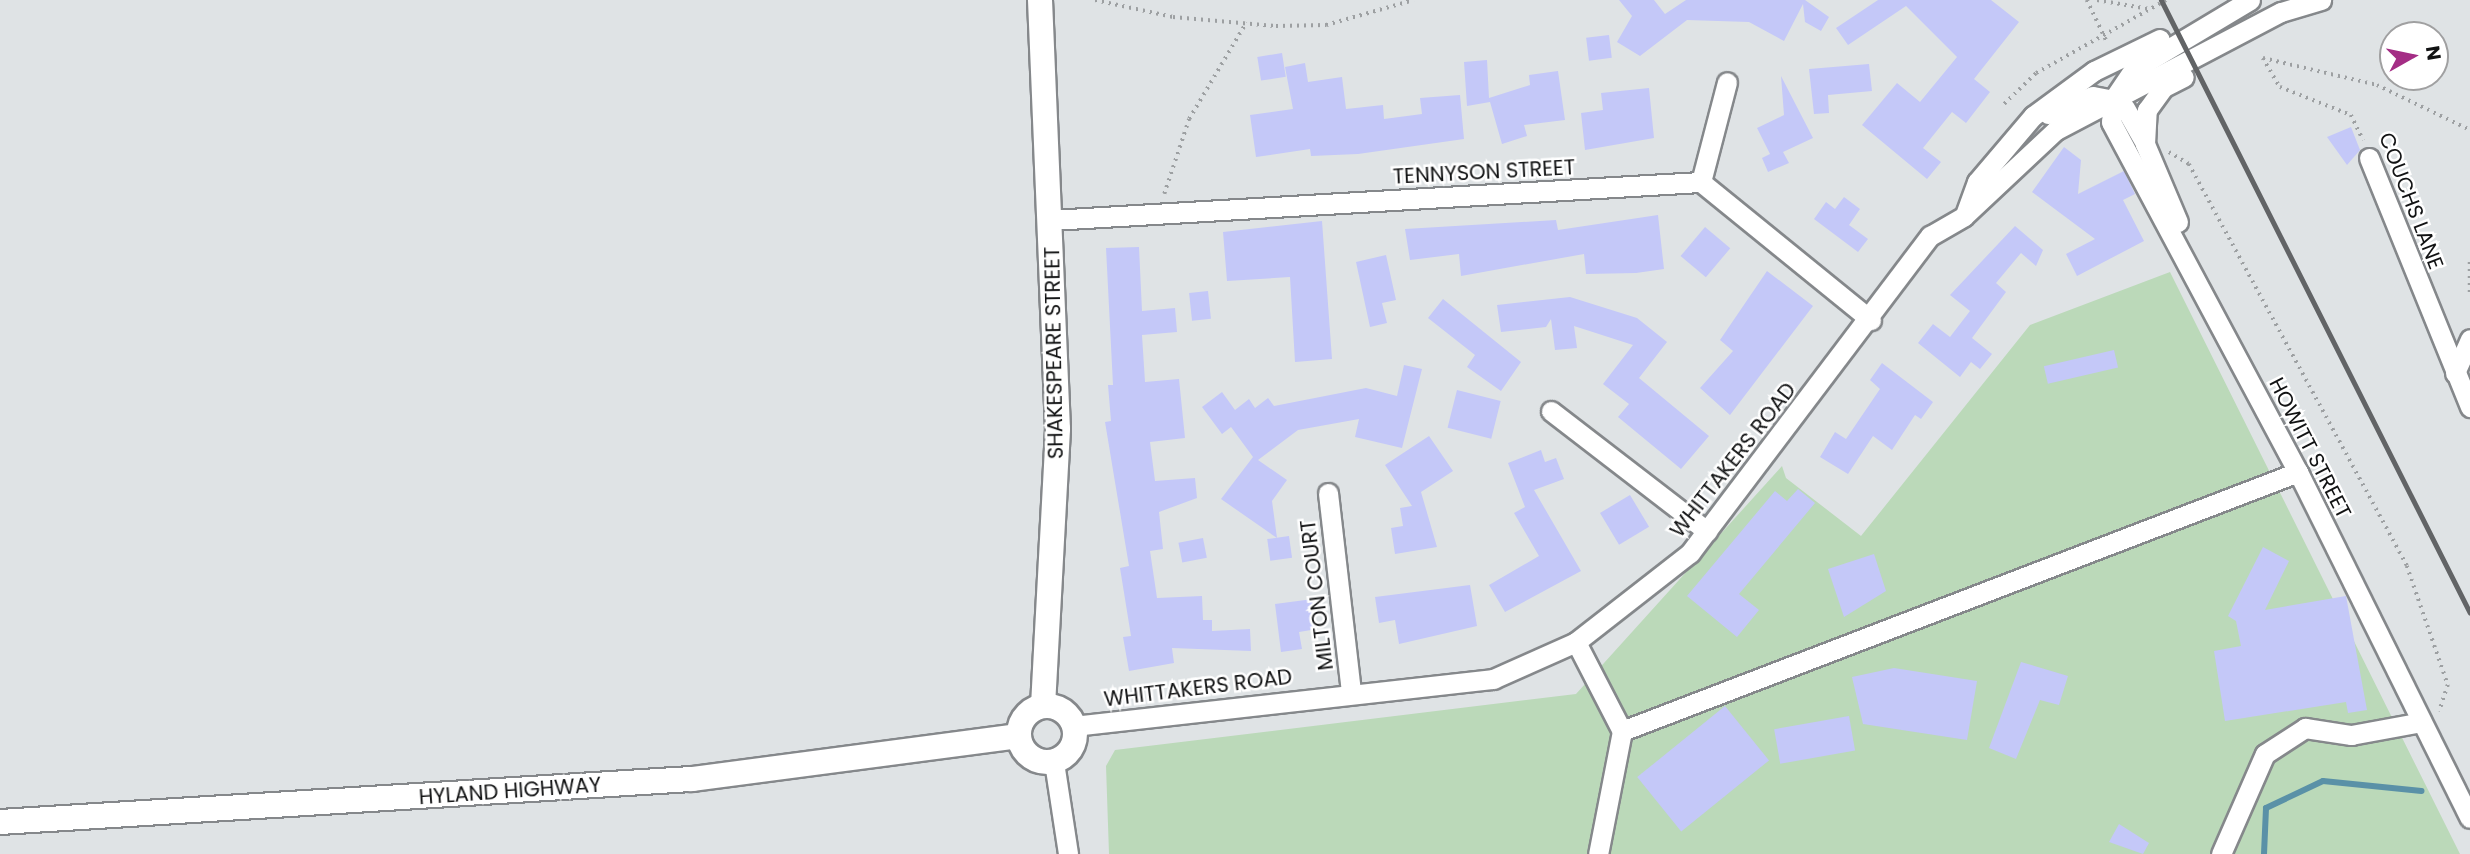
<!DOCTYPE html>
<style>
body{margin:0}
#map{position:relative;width:2470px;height:854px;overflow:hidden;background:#dfe3e5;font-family:Poppins,sans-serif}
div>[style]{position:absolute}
.green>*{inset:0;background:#bbd9b9}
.stream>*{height:6px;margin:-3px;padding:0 3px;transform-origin:3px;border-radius:3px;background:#5a91a7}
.building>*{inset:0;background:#c4c8f8;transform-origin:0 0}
.path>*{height:3.5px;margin-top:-1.75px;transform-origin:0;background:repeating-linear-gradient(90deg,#9da0a2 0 2px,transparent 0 7px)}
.roads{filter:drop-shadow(2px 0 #85888b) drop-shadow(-2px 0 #85888b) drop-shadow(0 2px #85888b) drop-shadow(0 -2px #85888b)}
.minor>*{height:19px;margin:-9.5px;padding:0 9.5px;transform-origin:9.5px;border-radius:9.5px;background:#fff}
.major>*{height:24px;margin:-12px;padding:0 12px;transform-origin:12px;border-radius:12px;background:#fff}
.major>.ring{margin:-12px;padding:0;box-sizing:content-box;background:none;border:24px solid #fff;border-radius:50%}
.rail>*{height:5px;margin:-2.5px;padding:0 2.5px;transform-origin:2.5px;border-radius:2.5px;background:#626466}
span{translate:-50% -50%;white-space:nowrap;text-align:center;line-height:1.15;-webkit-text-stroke:5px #fff;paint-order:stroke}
.street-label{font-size:21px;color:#111213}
.north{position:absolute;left:2379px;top:21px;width:70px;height:70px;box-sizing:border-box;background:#fff;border:2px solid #a0a0a1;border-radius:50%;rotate:81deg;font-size:19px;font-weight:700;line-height:28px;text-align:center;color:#111213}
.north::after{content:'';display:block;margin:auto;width:24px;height:32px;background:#a42d85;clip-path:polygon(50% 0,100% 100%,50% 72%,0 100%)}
</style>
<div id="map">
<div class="green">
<div style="clip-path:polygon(2170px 272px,2460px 854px,1109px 854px,1106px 766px,1115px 750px,1576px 694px,1782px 466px,1786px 478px,1861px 536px,2030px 325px)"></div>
</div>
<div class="stream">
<div style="left:2264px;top:854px;width:46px;rotate:-87.5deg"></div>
<div style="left:2266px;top:808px;width:63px;rotate:-25.3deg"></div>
<div style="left:2323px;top:781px;width:99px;rotate:5.8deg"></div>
</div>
<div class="building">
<div style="clip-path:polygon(1619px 0,1654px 0,1665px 14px,1686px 0,1805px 0,1829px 17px,1821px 31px,1805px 22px,1803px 4px,1784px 41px,1749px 22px,1687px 20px,1640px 56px,1617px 42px,1632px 16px)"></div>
<div style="clip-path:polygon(1878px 0,1991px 0,2019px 22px,1974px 79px,1990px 92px,1966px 123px,1952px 112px,1923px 148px,1941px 162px,1927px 179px,1862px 125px,1897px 83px,1920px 102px,1957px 57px,1906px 6px,1848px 45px,1836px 28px)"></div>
<div style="left:1609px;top:35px;width:23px;height:23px;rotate:83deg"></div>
<div style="left:1282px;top:53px;width:24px;height:25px;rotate:81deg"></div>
<div style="clip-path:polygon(1487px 60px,1489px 98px,1530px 85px,1529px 75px,1558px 71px,1565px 120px,1524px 125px,1527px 136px,1502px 144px,1490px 102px,1467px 106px,1464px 62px)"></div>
<div style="clip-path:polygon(1305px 63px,1308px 82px,1342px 77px,1346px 109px,1383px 105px,1384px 119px,1422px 114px,1420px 98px,1460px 95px,1464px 139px,1358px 154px,1311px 156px,1310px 149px,1256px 157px,1250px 115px,1293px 109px,1285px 67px)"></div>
<div style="clip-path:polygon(1869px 64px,1872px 91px,1828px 95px,1829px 113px,1814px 114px,1809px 69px)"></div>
<div style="clip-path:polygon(1781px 76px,1813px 138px,1783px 152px,1789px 163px,1768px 172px,1762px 158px,1770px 154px,1757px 128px,1784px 115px)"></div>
<div style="clip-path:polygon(1649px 88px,1654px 138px,1585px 150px,1581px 113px,1603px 110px,1601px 93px)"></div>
<div style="clip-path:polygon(2351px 127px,2360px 150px,2347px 165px,2327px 137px)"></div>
<div style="clip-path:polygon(2064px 147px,2081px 160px,2078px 194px,2124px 171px,2135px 194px,2123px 200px,2144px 241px,2077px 276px,2066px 254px,2095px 239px,2032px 192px)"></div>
<div style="clip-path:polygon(1844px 197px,1860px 209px,1849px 225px,1868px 239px,1858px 252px,1814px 219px,1826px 202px,1835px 209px)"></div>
<div style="clip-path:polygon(1658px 215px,1664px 269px,1636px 273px,1586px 274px,1584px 254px,1461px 276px,1459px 254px,1410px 260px,1405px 229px,1556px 220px,1558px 230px)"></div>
<div style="clip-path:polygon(1322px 221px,1332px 359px,1295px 362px,1290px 277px,1227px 281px,1223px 232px)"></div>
<div style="clip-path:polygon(2015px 226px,2043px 250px,2036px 266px,2021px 253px,1996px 283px,2006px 292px,1972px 338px,1992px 354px,1980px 369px,1971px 362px,1960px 377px,1918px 343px,1933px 324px,1950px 337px,1970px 311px,1950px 295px)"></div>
<div style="left:1705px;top:227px;width:33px;height:38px;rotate:40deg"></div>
<div style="clip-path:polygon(1139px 247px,1142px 311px,1175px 308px,1177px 332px,1142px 335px,1145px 382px,1179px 379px,1185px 438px,1150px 442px,1155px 481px,1195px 478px,1197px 498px,1159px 512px,1163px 549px,1150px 551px,1157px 598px,1202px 596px,1203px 620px,1212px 620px,1212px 631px,1250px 629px,1251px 651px,1172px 648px,1174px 663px,1129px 671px,1123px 637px,1131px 636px,1120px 568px,1129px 566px,1105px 422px,1111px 421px,1108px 385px,1113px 385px,1106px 248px)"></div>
<div style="clip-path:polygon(1386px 255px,1396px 300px,1382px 303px,1387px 323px,1370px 327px,1356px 262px)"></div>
<div style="clip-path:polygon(1767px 271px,1813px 306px,1730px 415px,1700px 388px,1733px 351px,1720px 340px)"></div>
<div style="left:1208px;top:291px;width:28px;height:19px;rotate:84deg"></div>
<div style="clip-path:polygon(1570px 297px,1637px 318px,1667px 342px,1639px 378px,1709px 436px,1681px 469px,1618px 417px,1629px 404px,1603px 384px,1633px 345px,1574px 326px,1577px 348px,1555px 350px,1551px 319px,1546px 327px,1501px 332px,1497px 305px)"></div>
<div style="clip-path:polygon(1443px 299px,1521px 362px,1501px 391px,1467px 367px,1475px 355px,1428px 318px)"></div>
<div style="left:2114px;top:350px;width:18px;height:72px;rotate:77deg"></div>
<div style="clip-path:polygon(1882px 363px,1933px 402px,1921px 419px,1915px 415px,1892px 450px,1873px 436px,1848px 474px,1820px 457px,1835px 432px,1846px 439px,1880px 389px,1870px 380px)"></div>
<div style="clip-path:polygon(1404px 365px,1422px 369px,1402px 448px,1355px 437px,1359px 419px,1298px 430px,1258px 460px,1287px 480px,1272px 501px,1277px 538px,1221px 499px,1253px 457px,1231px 427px,1222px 434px,1202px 407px,1222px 392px,1235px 410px,1249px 399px,1255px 408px,1268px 398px,1274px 406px,1366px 388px,1397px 396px)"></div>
<div style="left:1457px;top:390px;width:45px;height:39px;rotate:14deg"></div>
<div style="clip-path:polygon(1429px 436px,1453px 471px,1421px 492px,1437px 547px,1395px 554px,1391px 528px,1403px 526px,1400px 508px,1412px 506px,1385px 465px)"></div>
<div style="clip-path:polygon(1541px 450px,1545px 462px,1556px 458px,1564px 479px,1534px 490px,1581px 571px,1505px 612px,1489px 585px,1539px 556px,1514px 513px,1525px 507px,1508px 463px)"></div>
<div style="clip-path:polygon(1798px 489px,1815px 503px,1739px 594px,1759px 610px,1737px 637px,1687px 596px,1775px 491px,1787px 501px)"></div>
<div style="left:1630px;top:495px;width:37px;height:35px;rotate:59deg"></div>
<div style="left:1289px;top:536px;width:22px;height:22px;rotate:82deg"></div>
<div style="left:1203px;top:538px;width:20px;height:25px;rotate:79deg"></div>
<div style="clip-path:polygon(2263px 547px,2289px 561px,2265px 610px,2346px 596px,2367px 710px,2348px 713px,2346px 702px,2225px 721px,2214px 651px,2241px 646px,2236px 621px,2228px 616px)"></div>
<div style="clip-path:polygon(1874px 554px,1886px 591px,1844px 617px,1828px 569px)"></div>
<div style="clip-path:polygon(1470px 585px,1477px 626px,1399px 644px,1395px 620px,1379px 623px,1375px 597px)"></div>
<div style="clip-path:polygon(1313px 599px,1317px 629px,1299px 632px,1302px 649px,1281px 652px,1275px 604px)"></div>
<div style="clip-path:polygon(2021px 662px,2068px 676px,2059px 705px,2040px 700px,2016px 759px,1989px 748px)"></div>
<div style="clip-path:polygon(1894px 668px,1977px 681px,1967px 740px,1863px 724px,1852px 677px)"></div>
<div style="left:1725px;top:706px;width:70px;height:113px;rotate:51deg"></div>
<div style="left:1849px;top:716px;width:35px;height:76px;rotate:80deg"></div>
<div style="clip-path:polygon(2119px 824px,2149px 843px,2143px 854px,2109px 842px)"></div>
</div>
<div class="path">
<div style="left:1095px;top:0;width:80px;rotate:12.3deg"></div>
<div style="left:1173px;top:17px;width:103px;rotate:5deg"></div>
<div style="left:1276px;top:26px;width:50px;rotate:-1.1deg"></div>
<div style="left:1326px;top:25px;width:91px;rotate:-15.9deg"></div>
<div style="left:2087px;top:0;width:47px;rotate:64.5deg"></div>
<div style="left:2097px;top:0;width:53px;rotate:9.8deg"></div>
<div style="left:2263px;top:58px;width:117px;rotate:13.3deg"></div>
<div style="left:2377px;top:85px;width:103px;rotate:25.8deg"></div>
<div style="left:2263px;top:58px;width:34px;rotate:60deg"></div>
<div style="left:2280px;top:87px;width:76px;rotate:21.5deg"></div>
<div style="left:2351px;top:115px;width:28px;rotate:64deg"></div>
<div style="left:2004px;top:104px;width:45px;rotate:-44.1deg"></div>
<div style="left:2036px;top:73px;width:149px;rotate:-29.3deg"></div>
<div style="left:2169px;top:152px;width:23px;rotate:31deg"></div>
<div style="left:2189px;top:164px;width:457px;rotate:61.5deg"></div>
<div style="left:2407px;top:566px;width:126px;rotate:71deg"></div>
<div style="left:2448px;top:685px;width:28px;rotate:108deg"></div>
<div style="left:1164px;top:194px;width:79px;rotate:-71.6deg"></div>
<div style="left:1189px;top:119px;width:112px;rotate:-59.3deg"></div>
<div style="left:2470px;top:262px;width:32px;rotate:90deg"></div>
</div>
<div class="roads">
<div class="minor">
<div style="left:2250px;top:0;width:136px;rotate:149.1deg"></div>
<div style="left:2133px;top:70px;width:36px;rotate:124deg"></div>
<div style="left:2113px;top:100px;width:22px;rotate:95deg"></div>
<div style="left:2111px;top:122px;width:397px;rotate:61.9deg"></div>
<div style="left:2298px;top:472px;width:386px;rotate:63.6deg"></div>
<div style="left:2048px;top:114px;width:48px;rotate:-21.8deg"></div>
<div style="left:2093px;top:96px;width:20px;rotate:11deg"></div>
<div style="left:2113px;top:100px;width:14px;rotate:34deg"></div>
<div style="left:2125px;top:108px;width:40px;rotate:60.3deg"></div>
<div style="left:2369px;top:158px;width:269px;rotate:67.9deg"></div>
<div style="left:1701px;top:182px;width:103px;rotate:-75.4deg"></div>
<div style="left:1966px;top:212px;width:32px;rotate:-70deg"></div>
<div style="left:1977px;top:182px;width:87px;rotate:-49.7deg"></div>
<div style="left:2033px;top:116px;width:76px;rotate:-36.4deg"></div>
<div style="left:2094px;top:71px;width:73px;rotate:-25.9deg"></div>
<div style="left:1051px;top:220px;width:651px;rotate:-3.35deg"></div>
<div style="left:1701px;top:182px;width:219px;rotate:39.1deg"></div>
<div style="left:2178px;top:222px;width:85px;rotate:-112.9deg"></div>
<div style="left:2145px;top:144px;width:34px;rotate:-87deg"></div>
<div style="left:2147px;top:110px;width:29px;rotate:-54deg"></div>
<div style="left:2164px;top:87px;width:22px;rotate:-27deg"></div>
<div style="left:2455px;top:373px;width:37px;rotate:-66deg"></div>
<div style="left:1551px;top:411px;width:197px;rotate:37.6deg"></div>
<div style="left:1328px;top:493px;width:201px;rotate:83.4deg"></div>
<div style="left:1576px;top:642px;width:100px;rotate:62.7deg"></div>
<div style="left:1622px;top:731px;width:125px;rotate:101deg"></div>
<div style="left:1074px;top:726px;width:422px;rotate:-6.4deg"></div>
<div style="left:1493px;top:679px;width:91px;rotate:-24deg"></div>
<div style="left:1576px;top:642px;width:145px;rotate:-38deg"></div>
<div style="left:1690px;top:553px;width:398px;rotate:-52.9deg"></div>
<div style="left:1930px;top:236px;width:39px;rotate:-30deg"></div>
<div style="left:1964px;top:216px;width:126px;rotate:-43.1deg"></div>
<div style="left:2056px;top:130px;width:254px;rotate:-27.7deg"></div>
<div style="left:2281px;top:12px;width:42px;rotate:-16.7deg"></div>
<div style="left:1622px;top:731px;width:724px;rotate:-20.96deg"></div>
<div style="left:1054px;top:762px;width:93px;rotate:81.3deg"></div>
<div style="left:2221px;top:854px;width:109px;rotate:-66.3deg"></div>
<div style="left:2265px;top:754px;width:48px;rotate:-33deg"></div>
<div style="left:2305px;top:728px;width:47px;rotate:8.7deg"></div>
<div style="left:2351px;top:735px;width:72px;rotate:-10.4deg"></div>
</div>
<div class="major">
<div style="left:1040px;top:0;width:429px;rotate:87.6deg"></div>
<div style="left:1058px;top:429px;width:276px;rotate:93.1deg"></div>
<div class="ring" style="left:1019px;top:706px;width:32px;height:32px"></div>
<div style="left:0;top:822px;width:693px;rotate:-3.56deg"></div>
<div style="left:692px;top:779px;width:329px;rotate:-7.5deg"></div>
</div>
</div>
<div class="rail">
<div style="left:2161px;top:0;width:686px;rotate:63.25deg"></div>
</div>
<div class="street-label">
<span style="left:1484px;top:172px;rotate:-3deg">TENNYSON STREET</span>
<span style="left:2411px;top:201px;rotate:69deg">COUCHS LANE</span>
<span style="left:1054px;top:353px;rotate:-91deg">SHAKESPEARE STREET</span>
<span style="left:2310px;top:448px;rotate:63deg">HOWITT STREET</span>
<span style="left:1733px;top:460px;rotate:-52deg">WHITTAKERS ROAD</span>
<span style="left:1317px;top:595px;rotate:-97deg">MILTON COURT</span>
<span style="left:1198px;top:688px;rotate:-7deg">WHITTAKERS ROAD</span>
<span style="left:510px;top:791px;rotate:-4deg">HYLAND HIGHWAY</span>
</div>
<div class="north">N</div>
</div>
